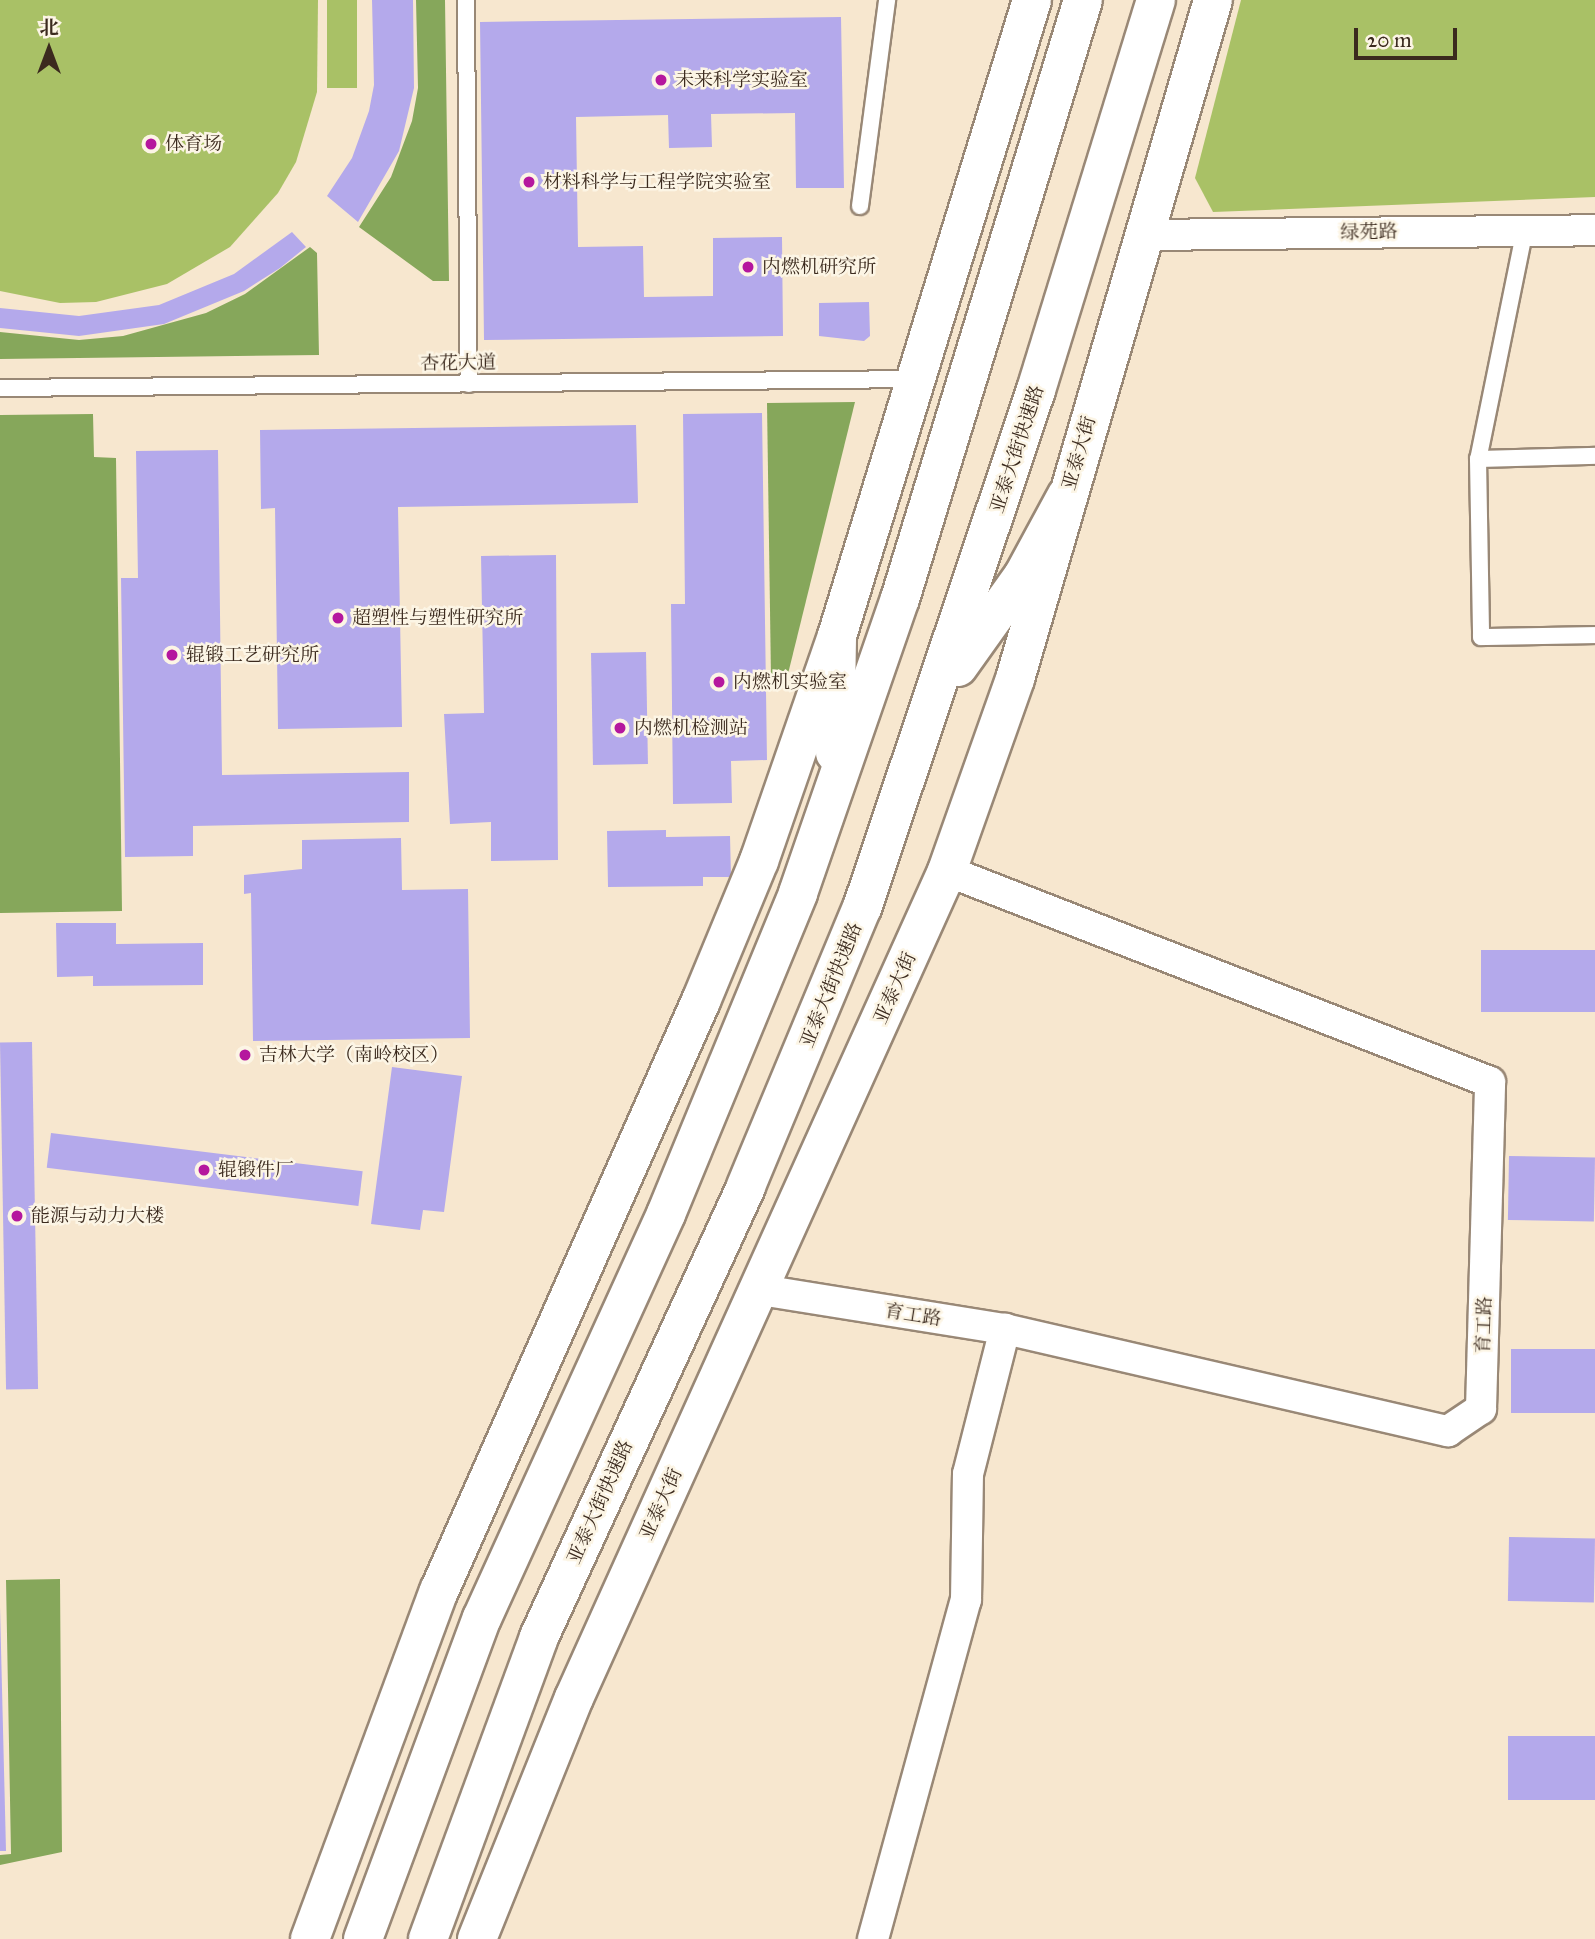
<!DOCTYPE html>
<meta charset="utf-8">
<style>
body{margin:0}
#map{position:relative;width:1595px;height:1939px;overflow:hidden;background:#f7e7cf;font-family:"IM FELL Great Primer","Noto Serif SC",serif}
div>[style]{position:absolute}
.green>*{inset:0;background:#a9c166;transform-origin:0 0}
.forest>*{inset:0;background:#86a75b}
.building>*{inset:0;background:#b4a9eb;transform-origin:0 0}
.roads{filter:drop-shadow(2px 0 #998876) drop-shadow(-2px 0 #998876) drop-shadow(0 2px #998876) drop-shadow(0 -2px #998876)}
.service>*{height:16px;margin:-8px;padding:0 8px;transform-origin:8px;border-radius:8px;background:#fff}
.minor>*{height:30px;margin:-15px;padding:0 15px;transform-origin:15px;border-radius:15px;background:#fff}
.primary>*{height:38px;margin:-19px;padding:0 19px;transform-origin:19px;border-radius:19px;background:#fff}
.trunk>*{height:38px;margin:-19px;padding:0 19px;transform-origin:19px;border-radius:19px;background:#fff}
.dots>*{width:19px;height:19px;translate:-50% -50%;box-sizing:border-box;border:4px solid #fcf5e5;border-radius:50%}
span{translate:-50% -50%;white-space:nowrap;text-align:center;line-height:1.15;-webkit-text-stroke:5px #fcf5e5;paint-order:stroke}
.poi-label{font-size:19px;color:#3b2a1e}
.left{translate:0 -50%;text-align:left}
.street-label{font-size:19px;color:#3b2a1e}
.north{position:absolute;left:14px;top:14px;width:70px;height:70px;-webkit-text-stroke:5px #fcf5e5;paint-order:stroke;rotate:0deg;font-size:19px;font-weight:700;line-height:28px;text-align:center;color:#3b2a1e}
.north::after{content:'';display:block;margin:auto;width:24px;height:32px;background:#3b2a1e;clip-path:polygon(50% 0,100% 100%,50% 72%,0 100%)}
.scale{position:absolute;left:1354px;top:28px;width:103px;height:32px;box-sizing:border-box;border:4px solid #3b2a1e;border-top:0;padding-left:9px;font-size:21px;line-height:24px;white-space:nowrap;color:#3b2a1e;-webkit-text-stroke:5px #fcf5e5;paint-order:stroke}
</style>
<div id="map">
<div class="green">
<div style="clip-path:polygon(0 0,318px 0,317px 92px,296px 162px,278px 193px,230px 247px,167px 284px,96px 302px,60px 303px,0 291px)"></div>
<div style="left:327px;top:0;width:30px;height:88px"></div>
<div style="clip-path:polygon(1241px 0,1595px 0,1595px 197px,1213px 212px,1195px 178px)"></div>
</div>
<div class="forest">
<div style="clip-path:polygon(416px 0,445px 0,449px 281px,433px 281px,359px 227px,391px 177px,412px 121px,418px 88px)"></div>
<div style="clip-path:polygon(310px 247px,317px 253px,319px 355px,0 359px,0 332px,79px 340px,123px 336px,206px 313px,245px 294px)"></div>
<div style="clip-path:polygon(855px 402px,787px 678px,771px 678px,767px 403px)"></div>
<div style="clip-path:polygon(93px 414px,94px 457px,116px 458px,122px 911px,0 913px,0 415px)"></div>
<div style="clip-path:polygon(60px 1579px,62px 1852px,0 1865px,0 1855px,11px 1854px,6px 1580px)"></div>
</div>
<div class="building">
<div style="clip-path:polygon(372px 0,413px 0,414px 88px,399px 151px,358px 222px,327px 196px,352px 158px,369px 111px,374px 85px)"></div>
<div style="clip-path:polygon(841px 17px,844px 188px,796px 188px,795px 113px,711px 114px,712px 147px,669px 148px,668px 115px,576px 117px,578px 247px,643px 246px,644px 297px,713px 296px,713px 238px,782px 237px,783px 336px,484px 340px,480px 22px)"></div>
<div style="clip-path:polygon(292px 232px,306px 247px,280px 268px,244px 291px,164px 324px,79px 336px,0 328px,0 308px,79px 316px,159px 305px,234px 274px)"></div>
<div style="clip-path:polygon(869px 302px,870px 336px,864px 341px,819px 336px,819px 303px)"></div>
<div style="clip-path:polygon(762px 413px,767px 760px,731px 761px,732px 803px,673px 804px,671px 604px,685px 604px,683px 414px)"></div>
<div style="clip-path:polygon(636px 425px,638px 503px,398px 507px,402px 727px,278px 729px,275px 508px,261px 509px,260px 430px)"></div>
<div style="clip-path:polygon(218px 450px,222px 775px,409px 772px,409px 822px,193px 826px,193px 856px,125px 857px,121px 578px,138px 578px,136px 451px)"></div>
<div style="clip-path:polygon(556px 555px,558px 860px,491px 861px,491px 822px,450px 824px,444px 714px,484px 713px,481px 556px)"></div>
<div style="left:646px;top:652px;width:112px;height:55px;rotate:89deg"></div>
<div style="clip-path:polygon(666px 830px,666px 837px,730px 836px,731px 877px,703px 877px,703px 886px,608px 887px,607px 831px)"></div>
<div style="clip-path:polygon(401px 838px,402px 890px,468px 889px,470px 1038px,253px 1041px,251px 893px,244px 894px,244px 875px,302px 869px,302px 840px)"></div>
<div style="clip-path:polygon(56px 923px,116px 923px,116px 944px,203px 943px,203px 985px,93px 986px,93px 976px,57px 977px)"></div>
<div style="left:1595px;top:950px;width:62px;height:114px;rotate:90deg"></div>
<div style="left:32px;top:1042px;width:347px;height:32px;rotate:89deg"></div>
<div style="clip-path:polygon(392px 1067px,462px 1076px,444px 1212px,423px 1210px,420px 1230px,371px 1224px)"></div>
<div style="left:51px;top:1133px;width:314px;height:35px;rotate:7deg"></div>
<div style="left:1509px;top:1156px;width:86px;height:64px;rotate:1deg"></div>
<div style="left:1511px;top:1349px;width:84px;height:64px"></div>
<div style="left:1509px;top:1537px;width:86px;height:64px;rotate:1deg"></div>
<div style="clip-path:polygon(0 1607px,6px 1851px,0 1851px)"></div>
<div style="left:1508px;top:1736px;width:87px;height:64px"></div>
</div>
<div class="roads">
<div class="service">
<div style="left:466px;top:0;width:384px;rotate:89.6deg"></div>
<div style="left:860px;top:206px;width:208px;rotate:-82.5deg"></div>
<div style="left:1525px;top:229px;width:235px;rotate:101.5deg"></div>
<div style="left:1478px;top:459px;width:178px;rotate:89deg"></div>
<div style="left:1481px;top:637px;width:114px;rotate:-1deg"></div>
<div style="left:0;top:388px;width:915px;rotate:-0.56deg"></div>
<div style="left:1478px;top:459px;width:117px;rotate:-1.5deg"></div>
</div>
<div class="minor">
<div style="left:1143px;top:235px;width:452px;rotate:-0.6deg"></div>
<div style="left:761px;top:1290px;width:247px;rotate:9.1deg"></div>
<div style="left:1005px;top:1329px;width:455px;rotate:13deg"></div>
<div style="left:1448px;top:1431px;width:40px;rotate:-34deg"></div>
<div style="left:1481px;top:1409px;width:327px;rotate:-88.4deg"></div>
<div style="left:1490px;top:1082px;width:583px;rotate:-158.76deg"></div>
<div style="left:873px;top:1939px;width:352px;rotate:-74.7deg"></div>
<div style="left:966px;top:1600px;width:126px;rotate:-89.1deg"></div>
<div style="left:968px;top:1474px;width:150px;rotate:-75.7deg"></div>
</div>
<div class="primary">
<div style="left:310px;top:1939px;width:371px;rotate:-69.7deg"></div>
<div style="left:439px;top:1591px;width:646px;rotate:-66.06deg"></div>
<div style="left:701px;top:1001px;width:152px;rotate:-67.5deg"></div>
<div style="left:759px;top:861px;width:238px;rotate:-70.9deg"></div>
<div style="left:837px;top:636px;width:665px;rotate:-72.95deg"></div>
<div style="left:477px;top:1939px;width:260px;rotate:-68.1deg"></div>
<div style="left:574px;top:1698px;width:907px;rotate:-65.72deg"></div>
<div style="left:947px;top:871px;width:204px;rotate:-70.5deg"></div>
<div style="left:1015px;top:679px;width:707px;rotate:-73.74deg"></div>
</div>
<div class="trunk">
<div style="left:958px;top:667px;width:112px;rotate:-54.5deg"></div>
<div style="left:1023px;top:576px;width:92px;rotate:-61.5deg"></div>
<div style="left:835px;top:753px;width:117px;rotate:-89deg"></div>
<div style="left:363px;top:1939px;width:342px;rotate:-69.7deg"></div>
<div style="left:482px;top:1618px;width:444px;rotate:-65.5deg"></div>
<div style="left:666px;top:1214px;width:347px;rotate:-67.6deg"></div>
<div style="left:798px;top:893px;width:311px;rotate:-70.9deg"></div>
<div style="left:900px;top:599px;width:626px;rotate:-73.01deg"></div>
<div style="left:428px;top:1939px;width:322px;rotate:-69.8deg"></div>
<div style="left:539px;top:1637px;width:496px;rotate:-65.3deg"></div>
<div style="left:746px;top:1186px;width:301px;rotate:-67.4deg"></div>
<div style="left:862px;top:908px;width:546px;rotate:-71.43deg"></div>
<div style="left:1036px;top:390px;width:408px;rotate:-72.9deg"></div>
</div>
</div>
<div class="dots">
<div style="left:661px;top:80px;background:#b5179e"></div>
<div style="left:151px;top:144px;background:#b5179e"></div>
<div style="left:529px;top:182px;background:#b5179e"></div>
<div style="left:748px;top:267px;background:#b5179e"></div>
<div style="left:338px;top:618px;background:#b5179e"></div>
<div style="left:172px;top:655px;background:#b5179e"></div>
<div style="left:719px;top:682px;background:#b5179e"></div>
<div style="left:620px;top:728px;background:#b5179e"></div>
<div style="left:245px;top:1055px;background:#b5179e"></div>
<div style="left:204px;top:1170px;background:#b5179e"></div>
<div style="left:17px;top:1216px;background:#b5179e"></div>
</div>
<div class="poi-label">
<span class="left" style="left:675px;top:80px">未来科学实验室</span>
<span class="left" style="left:165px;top:144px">体育场</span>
<span class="left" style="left:543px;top:182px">材料科学与工程学院实验室</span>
<span class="left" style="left:762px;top:267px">内燃机研究所</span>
<span class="left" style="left:352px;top:618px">超塑性与塑性研究所</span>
<span class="left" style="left:186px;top:655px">辊锻工艺研究所</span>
<span class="left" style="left:733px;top:682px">内燃机实验室</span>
<span class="left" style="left:634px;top:728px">内燃机检测站</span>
<span class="left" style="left:259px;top:1055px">吉林大学（南岭校区）</span>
<span class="left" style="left:218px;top:1170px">辊锻件厂</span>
<span class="left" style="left:31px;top:1216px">能源与动力大楼</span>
</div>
<div class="street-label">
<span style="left:1369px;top:232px;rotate:-1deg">绿苑路</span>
<span style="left:458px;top:363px;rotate:-1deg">杏花大道</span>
<span style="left:1017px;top:449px;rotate:-72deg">亚泰大街快速路</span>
<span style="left:1079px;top:453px;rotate:-74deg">亚泰大街</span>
<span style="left:831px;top:985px;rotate:-68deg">亚泰大街快速路</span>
<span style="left:895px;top:988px;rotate:-66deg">亚泰大街</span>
<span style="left:913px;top:1315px;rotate:9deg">育工路</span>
<span style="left:1484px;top:1325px;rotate:-88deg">育工路</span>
<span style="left:600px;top:1502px;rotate:-66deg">亚泰大街快速路</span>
<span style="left:661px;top:1504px;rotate:-66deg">亚泰大街</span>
</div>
<div class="north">北</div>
<div class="scale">20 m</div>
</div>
